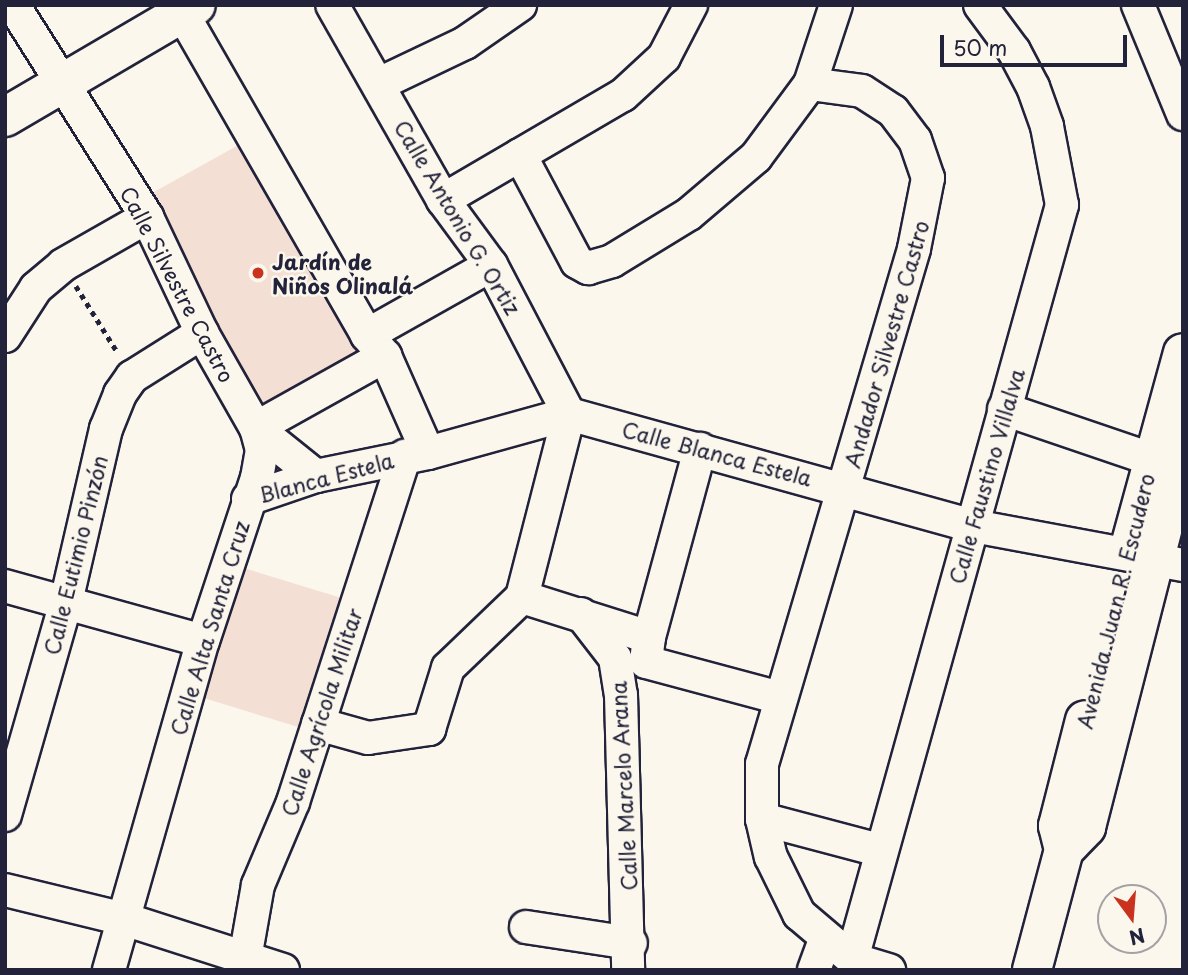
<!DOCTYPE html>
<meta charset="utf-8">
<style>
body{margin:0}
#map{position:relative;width:1188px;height:975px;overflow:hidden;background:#fbf7ec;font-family:"Playpen Sans",sans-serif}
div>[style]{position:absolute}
.built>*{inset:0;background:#f3dfd4;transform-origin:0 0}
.path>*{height:4.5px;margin-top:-2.25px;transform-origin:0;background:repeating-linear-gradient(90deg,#22223b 0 5px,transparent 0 10px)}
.roads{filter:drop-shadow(2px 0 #22223b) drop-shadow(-2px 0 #22223b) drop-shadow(0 2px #22223b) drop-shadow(0 -2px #22223b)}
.minor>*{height:32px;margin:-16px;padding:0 16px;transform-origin:16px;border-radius:16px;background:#fbf7ec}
.major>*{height:38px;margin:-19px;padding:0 19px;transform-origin:19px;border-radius:19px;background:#fbf7ec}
.dots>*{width:19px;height:19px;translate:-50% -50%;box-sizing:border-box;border:4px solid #fbf7ec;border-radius:50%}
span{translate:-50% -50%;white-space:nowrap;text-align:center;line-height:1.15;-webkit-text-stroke:5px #fbf7ec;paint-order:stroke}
.street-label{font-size:21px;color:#22223b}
.poi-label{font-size:21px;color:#22223b;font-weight:700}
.left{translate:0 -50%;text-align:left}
.frame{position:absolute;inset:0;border:7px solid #22223b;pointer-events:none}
.north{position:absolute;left:1097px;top:884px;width:70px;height:70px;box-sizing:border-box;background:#fbf7ec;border:2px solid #a4a2a5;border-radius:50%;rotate:164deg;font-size:19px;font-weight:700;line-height:28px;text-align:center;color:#22223b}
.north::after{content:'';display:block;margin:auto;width:24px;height:32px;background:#c8321e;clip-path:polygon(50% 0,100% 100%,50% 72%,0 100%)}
.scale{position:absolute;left:940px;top:35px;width:187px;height:32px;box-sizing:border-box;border:4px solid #22223b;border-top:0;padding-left:9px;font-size:21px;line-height:24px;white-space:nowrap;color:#22223b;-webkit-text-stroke:5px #fbf7ec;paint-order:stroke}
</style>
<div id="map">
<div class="built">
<div style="left:253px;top:137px;width:245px;height:121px;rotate:61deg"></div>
<div style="left:237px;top:566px;width:116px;height:136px;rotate:17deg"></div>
</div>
<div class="path">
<div style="left:76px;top:286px;width:79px;rotate:57.9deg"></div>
</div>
<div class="roads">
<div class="minor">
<div style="left:13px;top:5px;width:251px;rotate:57.7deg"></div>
<div style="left:147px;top:217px;width:128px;rotate:64.6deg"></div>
<div style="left:202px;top:333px;width:109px;rotate:60.4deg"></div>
<div style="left:256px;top:428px;width:77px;rotate:38.7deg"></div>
<div style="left:1138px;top:5px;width:118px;rotate:67.6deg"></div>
<div style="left:182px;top:13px;width:371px;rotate:60.1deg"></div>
<div style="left:367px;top:335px;width:28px;rotate:49deg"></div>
<div style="left:385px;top:356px;width:106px;rotate:66.1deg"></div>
<div style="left:379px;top:84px;width:95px;rotate:-25.5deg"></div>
<div style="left:465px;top:43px;width:67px;rotate:-34.6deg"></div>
<div style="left:810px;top:84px;width:52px;rotate:7.7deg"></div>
<div style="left:862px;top:91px;width:37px;rotate:33deg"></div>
<div style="left:893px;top:111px;width:36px;rotate:53deg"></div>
<div style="left:915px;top:140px;width:40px;rotate:71.1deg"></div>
<div style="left:928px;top:178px;width:72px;rotate:101.2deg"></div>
<div style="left:914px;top:249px;width:537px;rotate:106.44deg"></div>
<div style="left:762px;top:764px;width:55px;rotate:90deg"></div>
<div style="left:762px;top:819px;width:39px;rotate:77deg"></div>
<div style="left:771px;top:857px;width:64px;rotate:63.8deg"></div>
<div style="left:799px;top:914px;width:70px;rotate:40.3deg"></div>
<div style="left:852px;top:959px;width:39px;rotate:17deg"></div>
<div style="left:520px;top:155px;width:121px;rotate:62deg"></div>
<div style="left:577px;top:262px;width:13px;rotate:29deg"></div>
<div style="left:588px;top:268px;width:25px;rotate:-16deg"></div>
<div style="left:612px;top:261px;width:90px;rotate:-31.4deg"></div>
<div style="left:689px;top:214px;width:88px;rotate:-40.4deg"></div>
<div style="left:756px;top:157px;width:91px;rotate:-53.5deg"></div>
<div style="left:810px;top:84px;width:83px;rotate:-71.8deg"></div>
<div style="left:443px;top:200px;width:208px;rotate:-30.3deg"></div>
<div style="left:623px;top:95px;width:56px;rotate:-42.8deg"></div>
<div style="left:664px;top:57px;width:59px;rotate:-62.6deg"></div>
<div style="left:367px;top:335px;width:142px;rotate:-29.4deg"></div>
<div style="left:5px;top:336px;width:57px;rotate:-57.1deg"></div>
<div style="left:36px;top:288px;width:35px;rotate:-40deg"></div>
<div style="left:63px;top:265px;width:97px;rotate:-29.7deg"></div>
<div style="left:1004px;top:409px;width:155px;rotate:18.8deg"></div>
<div style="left:248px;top:499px;width:72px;rotate:-18.7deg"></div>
<div style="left:316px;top:476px;width:114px;rotate:-11.6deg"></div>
<div style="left:428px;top:453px;width:146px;rotate:-15.5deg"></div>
<div style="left:569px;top:414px;width:419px;rotate:15.5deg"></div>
<div style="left:973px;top:526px;width:214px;rotate:10.5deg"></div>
<div style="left:5px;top:586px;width:205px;rotate:15.5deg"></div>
<div style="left:522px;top:597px;width:133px;rotate:17.5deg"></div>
<div style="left:649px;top:637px;width:25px;rotate:97deg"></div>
<div style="left:646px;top:662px;width:139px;rotate:15deg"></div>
<div style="left:581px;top:614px;width:56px;rotate:52.3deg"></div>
<div style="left:615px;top:658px;width:37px;rotate:81deg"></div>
<div style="left:621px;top:695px;width:275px;rotate:88.5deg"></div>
<div style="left:649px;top:637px;width:195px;rotate:-74.8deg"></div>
<div style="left:318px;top:724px;width:52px;rotate:15.6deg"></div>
<div style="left:368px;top:738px;width:62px;rotate:-8.4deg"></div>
<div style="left:429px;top:729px;width:64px;rotate:-72.7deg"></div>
<div style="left:448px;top:668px;width:103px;rotate:-43.8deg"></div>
<div style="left:522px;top:597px;width:189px;rotate:-75.6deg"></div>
<div style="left:569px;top:414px;width:168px;rotate:-117.6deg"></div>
<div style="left:491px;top:265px;width:81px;rotate:-126.4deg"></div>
<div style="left:443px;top:200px;width:224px;rotate:-119.6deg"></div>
<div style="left:5px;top:815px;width:222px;rotate:-74deg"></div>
<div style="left:66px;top:602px;width:178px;rotate:-77deg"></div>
<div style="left:106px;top:429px;width:38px;rotate:-68deg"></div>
<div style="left:120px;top:394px;width:21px;rotate:-55deg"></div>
<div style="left:132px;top:377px;width:83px;rotate:-32.2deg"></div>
<div style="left:762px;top:819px;width:121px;rotate:14.8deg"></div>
<div style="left:5px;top:890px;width:122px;rotate:13.7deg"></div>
<div style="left:124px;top:919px;width:167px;rotate:17.8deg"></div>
<div style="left:526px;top:927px;width:106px;rotate:8.7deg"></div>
<div style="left:852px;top:959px;width:783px;rotate:-74.44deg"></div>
<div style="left:1062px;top:205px;width:80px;rotate:-100.8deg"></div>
<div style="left:1047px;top:126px;width:41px;rotate:-109.7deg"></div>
<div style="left:1033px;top:87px;width:41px;rotate:-117.8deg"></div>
<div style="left:1014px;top:51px;width:57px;rotate:-126.5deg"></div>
<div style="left:109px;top:970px;width:342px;rotate:-74.1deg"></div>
<div style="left:203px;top:641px;width:172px;rotate:-71.7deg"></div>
<div style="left:257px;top:478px;width:28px;rotate:-80deg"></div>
<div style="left:262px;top:450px;width:23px;rotate:-105deg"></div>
<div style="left:256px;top:428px;width:148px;rotate:-29.2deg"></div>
<div style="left:243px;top:970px;width:86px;rotate:-80deg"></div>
<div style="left:258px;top:885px;width:90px;rotate:-67.1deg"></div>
<div style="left:293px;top:802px;width:364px;rotate:-72.1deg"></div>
<div style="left:814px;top:970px;width:32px;rotate:-70deg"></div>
</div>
<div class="major">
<div style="left:5px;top:117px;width:221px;rotate:-30.4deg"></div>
<div style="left:1129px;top:550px;width:204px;rotate:-74.7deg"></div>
<div style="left:1064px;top:850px;width:25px;rotate:-104deg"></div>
<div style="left:1058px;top:826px;width:109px;rotate:-75.7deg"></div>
<div style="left:1032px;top:970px;width:124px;rotate:-75.1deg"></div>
<div style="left:1064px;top:850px;width:32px;rotate:-46deg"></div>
<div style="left:1086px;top:827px;width:389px;rotate:-75.6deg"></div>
</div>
</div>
<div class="dots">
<div style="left:258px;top:273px;background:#c8321e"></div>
</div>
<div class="street-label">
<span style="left:458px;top:217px;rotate:59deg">Calle Antonio G. Ortiz</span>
<span style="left:178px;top:284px;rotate:62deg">Calle Silvestre Castro</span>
<span style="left:886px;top:344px;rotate:-74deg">Andador Silvestre Castro</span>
<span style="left:717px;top:453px;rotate:15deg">Calle Blanca Estela</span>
<span style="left:986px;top:476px;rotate:-74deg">Calle Faustino Villalva</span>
<span style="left:326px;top:477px;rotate:-15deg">Blanca Estela</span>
<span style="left:75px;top:555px;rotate:-76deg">Calle Eutimio Pinzón</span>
<span style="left:1115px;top:601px;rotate:-76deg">Avenida Juan R. Escudero</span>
<span style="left:209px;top:628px;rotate:-73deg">Calle Alta Santa Cruz</span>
<span style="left:321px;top:712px;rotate:-72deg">Calle Agrícola Militar</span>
<span style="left:623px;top:786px;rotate:-93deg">Calle Marcelo Arana</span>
</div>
<div class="poi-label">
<span class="left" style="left:272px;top:273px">Jardín de<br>Niños Olinalá</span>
</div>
<div class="frame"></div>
<div class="north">N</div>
<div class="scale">50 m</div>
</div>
